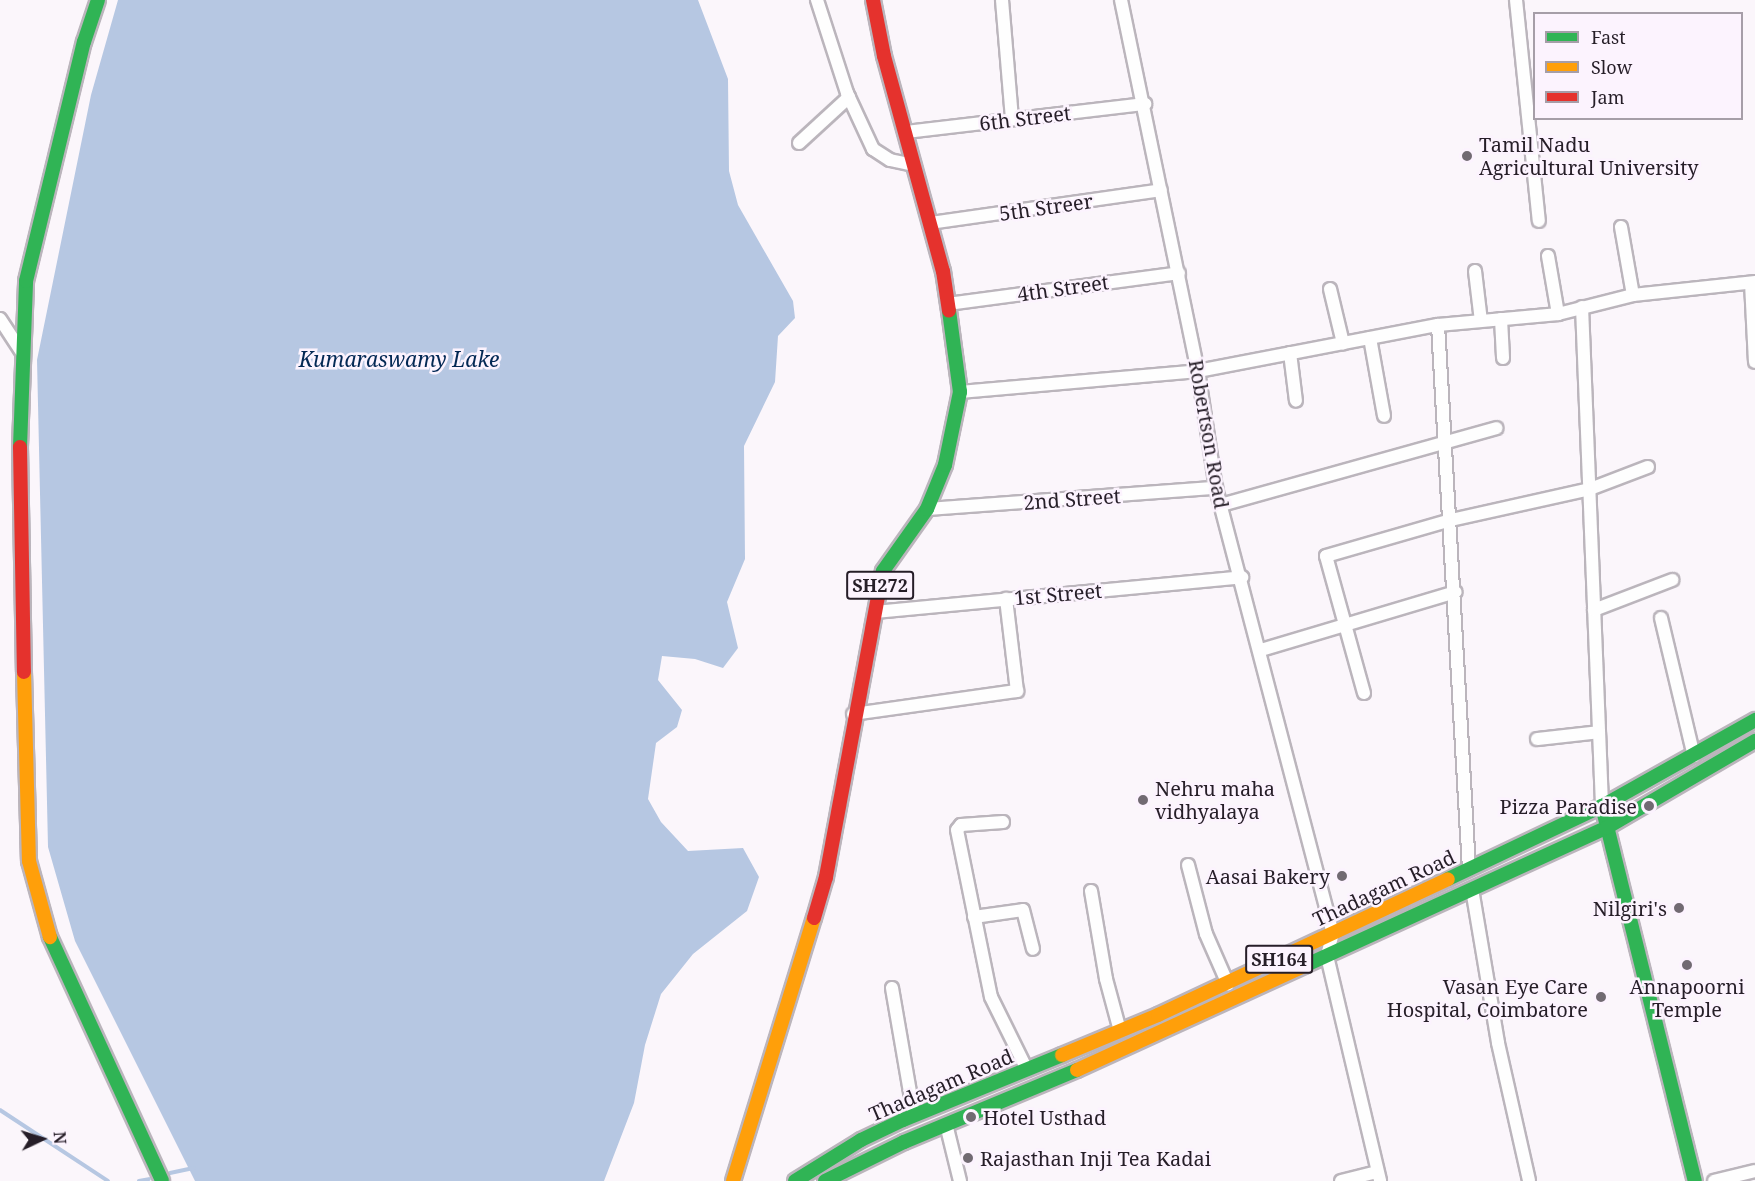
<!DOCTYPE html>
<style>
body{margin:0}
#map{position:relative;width:1755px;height:1181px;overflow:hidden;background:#fbf6fb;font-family:"Noto Serif",serif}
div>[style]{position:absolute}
.water>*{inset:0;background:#b6c7e2}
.stream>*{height:4px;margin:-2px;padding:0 2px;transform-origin:2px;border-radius:2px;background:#b6c7e2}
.roads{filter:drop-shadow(2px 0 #bbb5bc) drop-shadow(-2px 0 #bbb5bc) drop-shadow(0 2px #bbb5bc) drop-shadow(0 -2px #bbb5bc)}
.street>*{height:12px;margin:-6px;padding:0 6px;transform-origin:6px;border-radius:6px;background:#fefefe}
.fast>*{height:14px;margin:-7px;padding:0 7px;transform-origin:7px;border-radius:7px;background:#30b455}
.slow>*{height:14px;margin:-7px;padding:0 7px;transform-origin:7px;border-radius:7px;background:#ff9f0a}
.jam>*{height:14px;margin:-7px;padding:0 7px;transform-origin:7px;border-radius:7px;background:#e5322d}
.dots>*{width:16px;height:16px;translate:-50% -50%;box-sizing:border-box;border:3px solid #fcf3fe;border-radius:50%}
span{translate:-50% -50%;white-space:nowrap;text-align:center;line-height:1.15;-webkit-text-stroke:5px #fcf3fe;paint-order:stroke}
.shield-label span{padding:2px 4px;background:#fcf3fe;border:2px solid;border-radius:4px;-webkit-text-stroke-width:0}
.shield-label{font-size:18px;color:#261e28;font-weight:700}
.street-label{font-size:20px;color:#261e28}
.poi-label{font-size:20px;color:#261e28}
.left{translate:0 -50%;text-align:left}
.right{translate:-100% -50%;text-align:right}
.water-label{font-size:21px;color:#032854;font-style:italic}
.legend{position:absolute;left:1533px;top:12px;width:210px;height:108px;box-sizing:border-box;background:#fcf3fe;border:2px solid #a69ea8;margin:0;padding:8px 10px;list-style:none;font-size:18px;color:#261e28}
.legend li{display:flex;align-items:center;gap:12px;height:30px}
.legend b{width:30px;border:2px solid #a69ea8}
.north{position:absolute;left:12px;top:1109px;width:60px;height:60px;-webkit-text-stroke:4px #fcf3fe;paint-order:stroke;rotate:86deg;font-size:16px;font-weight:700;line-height:24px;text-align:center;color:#261e28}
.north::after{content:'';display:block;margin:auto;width:21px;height:27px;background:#261e28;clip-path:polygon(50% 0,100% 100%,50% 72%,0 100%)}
</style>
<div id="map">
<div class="water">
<div style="clip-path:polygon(118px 0,698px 0,728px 79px,729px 171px,738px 205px,793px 301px,795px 318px,778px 336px,775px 382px,744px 446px,745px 559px,727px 602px,738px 648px,723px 668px,695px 659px,662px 656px,658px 680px,682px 710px,677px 727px,656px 743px,648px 799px,661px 822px,688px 851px,743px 848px,759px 877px,747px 911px,693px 954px,661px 994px,645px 1045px,634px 1103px,604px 1181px,195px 1181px,75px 941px,48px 847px,37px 360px,91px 95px)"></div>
</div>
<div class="stream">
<div style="left:0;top:1110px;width:129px;rotate:33.3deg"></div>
<div style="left:170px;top:1173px;width:24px;rotate:-12deg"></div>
<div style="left:139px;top:1181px;width:10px;rotate:-11deg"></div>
</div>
<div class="roads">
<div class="street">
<div style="left:817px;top:0;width:98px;rotate:72.1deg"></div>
<div style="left:847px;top:93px;width:62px;rotate:65.1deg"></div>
<div style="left:873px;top:149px;width:20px;rotate:33deg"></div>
<div style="left:890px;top:160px;width:25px;rotate:12deg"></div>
<div style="left:1002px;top:0;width:119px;rotate:85.2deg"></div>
<div style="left:1121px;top:0;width:379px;rotate:78.3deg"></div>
<div style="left:1198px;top:371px;width:118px;rotate:81.3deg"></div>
<div style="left:1216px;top:488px;width:460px;rotate:75.3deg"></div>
<div style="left:1333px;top:933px;width:24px;rotate:105deg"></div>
<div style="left:1327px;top:956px;width:231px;rotate:76.7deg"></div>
<div style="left:1516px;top:0;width:222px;rotate:84.1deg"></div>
<div style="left:906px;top:132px;width:241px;rotate:-6.7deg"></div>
<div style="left:799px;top:143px;width:68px;rotate:-42.6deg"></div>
<div style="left:930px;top:223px;width:233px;rotate:-8.1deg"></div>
<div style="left:1621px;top:227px;width:69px;rotate:80deg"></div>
<div style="left:1548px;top:256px;width:59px;rotate:80.2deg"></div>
<div style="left:1475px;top:271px;width:50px;rotate:83.2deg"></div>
<div style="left:1751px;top:283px;width:79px;rotate:87.1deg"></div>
<div style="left:1330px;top:289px;width:56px;rotate:76.5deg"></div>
<div style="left:948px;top:304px;width:233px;rotate:-7.6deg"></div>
<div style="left:1582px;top:307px;width:499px;rotate:87.7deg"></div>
<div style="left:0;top:319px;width:42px;rotate:56.7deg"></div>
<div style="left:1501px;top:319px;width:39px;rotate:87deg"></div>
<div style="left:1438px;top:325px;width:545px;rotate:86.74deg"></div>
<div style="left:1370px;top:338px;width:79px;rotate:79.8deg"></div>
<div style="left:1290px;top:353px;width:48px;rotate:82.9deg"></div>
<div style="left:960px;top:392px;width:239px;rotate:-5deg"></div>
<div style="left:1198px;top:371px;width:244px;rotate:-10.9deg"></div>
<div style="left:1438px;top:325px;width:121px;rotate:-5.2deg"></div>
<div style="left:1558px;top:314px;width:77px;rotate:-14.2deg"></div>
<div style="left:1633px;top:295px;width:123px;rotate:-6.1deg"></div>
<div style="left:1221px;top:505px;width:286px;rotate:-15.6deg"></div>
<div style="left:927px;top:509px;width:290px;rotate:-4.2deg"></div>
<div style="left:1594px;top:610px;width:84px;rotate:-21deg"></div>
<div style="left:875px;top:612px;width:369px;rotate:-5.4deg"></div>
<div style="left:1661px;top:618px;width:142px;rotate:76.6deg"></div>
<div style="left:1261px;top:650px;width:203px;rotate:-16.6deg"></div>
<div style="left:1364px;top:693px;width:142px;rotate:-105.5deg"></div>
<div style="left:1326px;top:556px;width:130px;rotate:-16.1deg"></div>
<div style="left:1451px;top:520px;width:142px;rotate:-12.6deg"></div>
<div style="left:1590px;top:489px;width:62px;rotate:-20.8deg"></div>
<div style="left:853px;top:714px;width:166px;rotate:-8deg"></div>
<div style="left:1017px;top:691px;width:93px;rotate:-96.8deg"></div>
<div style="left:1537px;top:739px;width:62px;rotate:-6.4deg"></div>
<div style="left:1003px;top:822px;width:42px;rotate:175.9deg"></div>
<div style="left:961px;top:825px;width:6px;rotate:129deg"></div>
<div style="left:957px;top:830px;width:170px;rotate:78.5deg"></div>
<div style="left:991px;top:997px;width:81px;rotate:63.7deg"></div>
<div style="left:1188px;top:865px;width:71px;rotate:75.4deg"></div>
<div style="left:1206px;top:934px;width:55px;rotate:66.3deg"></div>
<div style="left:1472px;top:889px;width:156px;rotate:80.4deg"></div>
<div style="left:1498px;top:1043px;width:141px;rotate:77.3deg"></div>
<div style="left:1091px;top:891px;width:89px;rotate:80.3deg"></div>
<div style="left:1106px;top:979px;width:54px;rotate:74.9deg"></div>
<div style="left:974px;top:917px;width:49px;rotate:-8.1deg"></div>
<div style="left:1023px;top:910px;width:40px;rotate:75.6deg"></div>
<div style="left:892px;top:988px;width:129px;rotate:80.2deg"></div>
<div style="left:946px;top:1124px;width:59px;rotate:76.2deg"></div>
<div style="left:1341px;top:1181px;width:37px;rotate:-14deg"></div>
<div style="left:1714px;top:1181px;width:42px;rotate:-13.7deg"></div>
</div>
<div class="fast">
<div style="left:20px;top:447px;width:166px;rotate:-87.9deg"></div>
<div style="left:26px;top:281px;width:246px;rotate:-76.4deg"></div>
<div style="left:84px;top:42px;width:44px;rotate:-71.6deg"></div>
<div style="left:879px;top:591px;width:20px;rotate:-79deg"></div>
<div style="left:883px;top:571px;width:76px;rotate:-54.6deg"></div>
<div style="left:927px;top:509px;width:48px;rotate:-67.8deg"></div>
<div style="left:945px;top:465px;width:75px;rotate:-78.4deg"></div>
<div style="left:960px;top:392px;width:82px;rotate:-97.7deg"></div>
<div style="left:1602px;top:806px;width:386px;rotate:76.1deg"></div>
<div style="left:1448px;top:879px;width:170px;rotate:-25.4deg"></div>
<div style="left:1602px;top:806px;width:176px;rotate:-29.3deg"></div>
<div style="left:50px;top:937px;width:268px;rotate:65.3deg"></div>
<div style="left:1304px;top:966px;width:332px;rotate:-24.6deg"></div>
<div style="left:1606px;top:828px;width:173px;rotate:-30.3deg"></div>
<div style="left:795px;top:1181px;width:78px;rotate:-31.8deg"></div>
<div style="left:861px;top:1140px;width:47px;rotate:-25.5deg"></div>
<div style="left:903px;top:1120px;width:172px;rotate:-22.2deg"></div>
<div style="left:825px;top:1181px;width:88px;rotate:-26.3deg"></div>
<div style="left:904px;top:1142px;width:187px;rotate:-22.6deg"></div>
</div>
<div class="slow">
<div style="left:24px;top:672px;width:189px;rotate:88.5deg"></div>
<div style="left:29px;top:861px;width:79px;rotate:74.6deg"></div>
<div style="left:1062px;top:1055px;width:104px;rotate:-22.6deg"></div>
<div style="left:1158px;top:1015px;width:320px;rotate:-25.1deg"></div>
<div style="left:1077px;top:1070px;width:250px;rotate:-24.6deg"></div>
<div style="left:733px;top:1181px;width:275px;rotate:-72.9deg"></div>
</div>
<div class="jam">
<div style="left:873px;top:0;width:57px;rotate:78.9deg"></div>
<div style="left:884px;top:56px;width:223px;rotate:74.7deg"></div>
<div style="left:943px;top:271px;width:40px;rotate:81.5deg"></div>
<div style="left:20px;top:447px;width:225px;rotate:89deg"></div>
<div style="left:814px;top:918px;width:43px;rotate:-73.7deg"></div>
<div style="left:826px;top:877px;width:291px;rotate:-79.5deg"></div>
</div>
</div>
<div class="dots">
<div style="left:1467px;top:156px;background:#716a72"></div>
<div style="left:1143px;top:800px;background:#716a72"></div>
<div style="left:1649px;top:806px;background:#716a72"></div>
<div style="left:1342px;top:876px;background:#716a72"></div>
<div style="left:1679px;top:908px;background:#716a72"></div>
<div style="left:1687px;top:965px;background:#716a72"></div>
<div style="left:1601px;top:997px;background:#716a72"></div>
<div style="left:971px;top:1117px;background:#716a72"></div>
<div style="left:968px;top:1158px;background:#716a72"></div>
</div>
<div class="shield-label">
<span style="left:880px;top:585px">SH272</span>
<span style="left:1279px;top:959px">SH164</span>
</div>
<div class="street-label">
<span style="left:1025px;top:118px;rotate:-7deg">6th Street</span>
<span style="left:1046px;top:207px;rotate:-8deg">5th Streer</span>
<span style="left:1063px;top:288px;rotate:-8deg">4th Street</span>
<span style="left:1209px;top:434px;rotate:80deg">Robertson Road</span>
<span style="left:1072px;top:499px;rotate:-4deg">2nd Street</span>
<span style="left:1058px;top:594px;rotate:-5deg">1st Street</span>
<span style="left:1384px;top:888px;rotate:-25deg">Thadagam Road</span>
<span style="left:941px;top:1085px;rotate:-23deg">Thadagam Road</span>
</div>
<div class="poi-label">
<span class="left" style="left:1479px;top:156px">Tamil Nadu<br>Agricultural University</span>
<span class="left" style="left:1155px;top:800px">Nehru maha<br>vidhyalaya</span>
<span class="right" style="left:1637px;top:806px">Pizza Paradise</span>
<span class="right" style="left:1330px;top:876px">Aasai Bakery</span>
<span class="right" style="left:1667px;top:908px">Nilgiri's</span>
<span class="right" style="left:1588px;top:998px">Vasan Eye Care<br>Hospital, Coimbatore</span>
<span style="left:1687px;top:998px">Annapoorni<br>Temple</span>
<span class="left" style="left:983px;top:1117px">Hotel Usthad</span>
<span class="left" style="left:980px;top:1158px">Rajasthan Inji Tea Kadai</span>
</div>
<div class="water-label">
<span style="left:399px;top:359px">Kumaraswamy Lake</span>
</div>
<ul class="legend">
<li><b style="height:8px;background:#30b455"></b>Fast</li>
<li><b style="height:8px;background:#ff9f0a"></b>Slow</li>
<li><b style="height:8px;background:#e5322d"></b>Jam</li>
</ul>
<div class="north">N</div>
</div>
